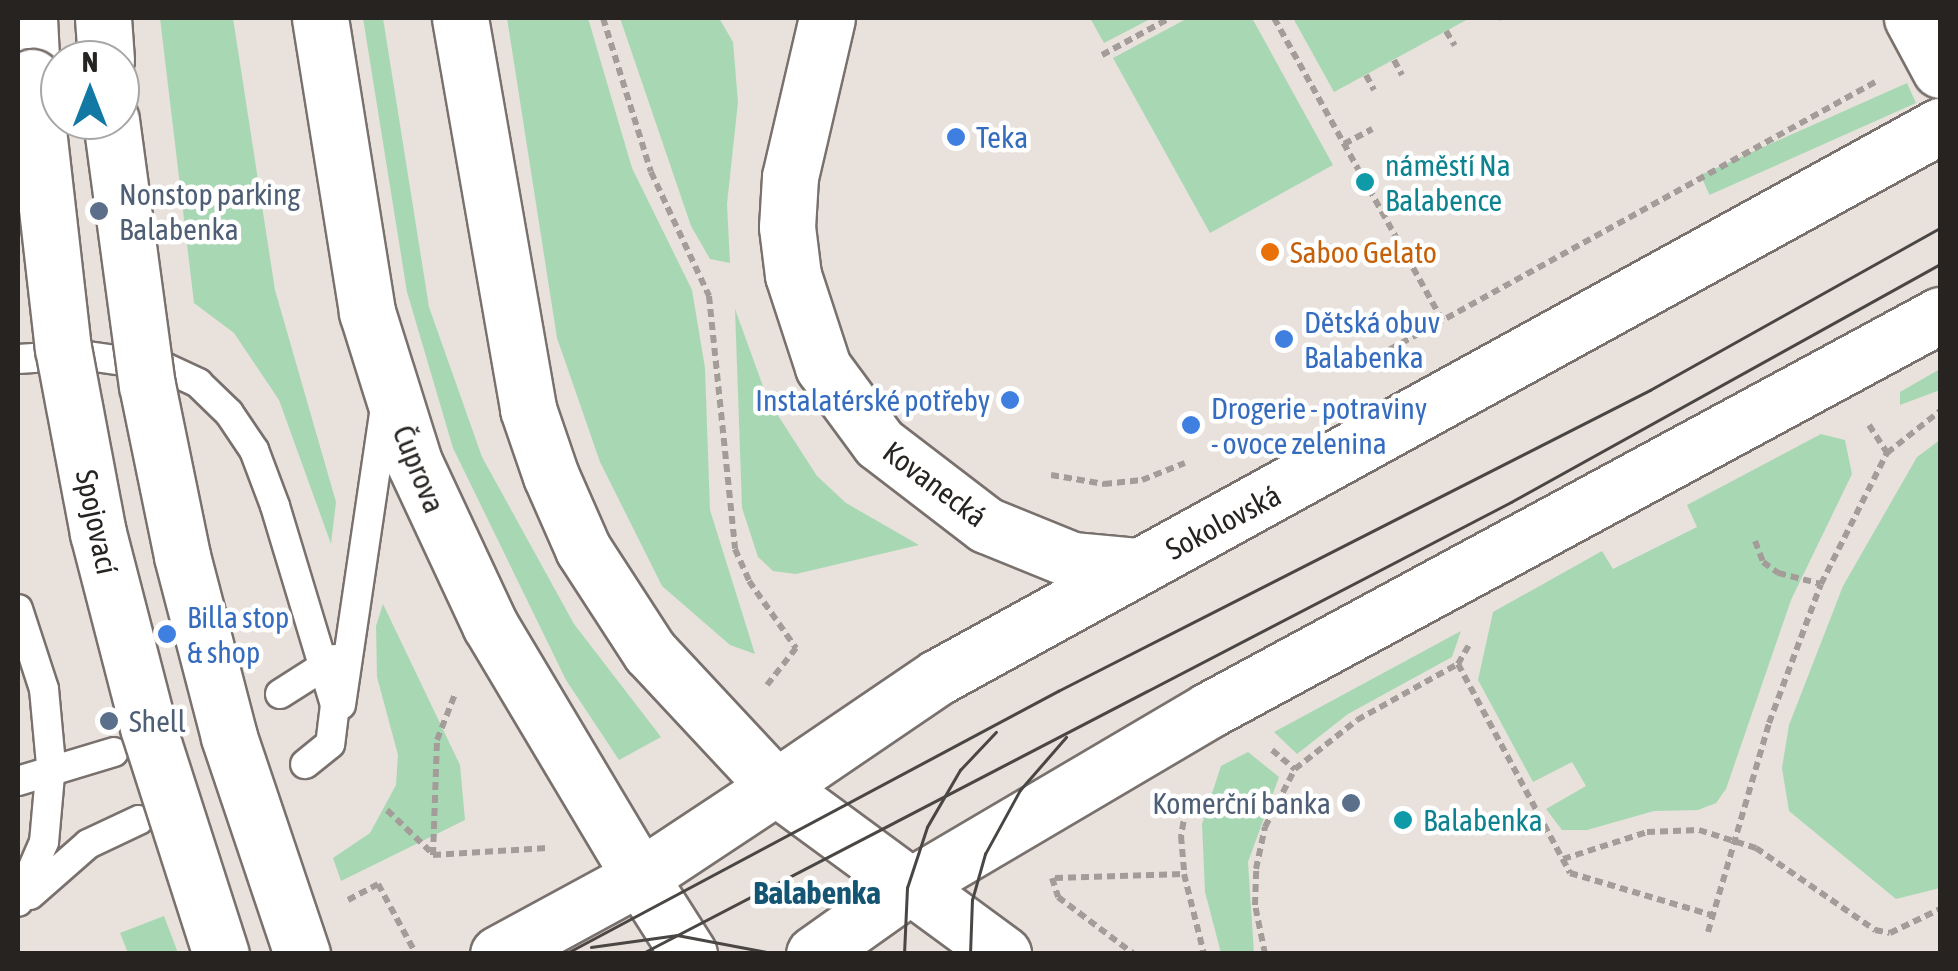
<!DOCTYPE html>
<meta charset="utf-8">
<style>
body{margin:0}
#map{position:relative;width:1958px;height:971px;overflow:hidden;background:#e9e1dc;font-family:"Asap Condensed",sans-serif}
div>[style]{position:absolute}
.green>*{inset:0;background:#a8d8b3;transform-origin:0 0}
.path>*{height:6px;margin-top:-3px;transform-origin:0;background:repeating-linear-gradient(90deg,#a39c98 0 8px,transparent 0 13px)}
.roads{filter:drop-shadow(2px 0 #79716d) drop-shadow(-2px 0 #79716d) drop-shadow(0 2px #79716d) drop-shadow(0 -2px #79716d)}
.lane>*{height:28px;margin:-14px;padding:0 14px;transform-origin:14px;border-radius:14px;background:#fff}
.street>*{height:55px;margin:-27.5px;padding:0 27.5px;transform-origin:27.5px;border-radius:27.5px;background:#fff}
.secondary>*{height:55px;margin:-27.5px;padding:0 27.5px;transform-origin:27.5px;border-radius:27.5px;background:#fff}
.primary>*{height:55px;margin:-27.5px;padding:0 27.5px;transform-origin:27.5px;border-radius:27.5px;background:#fff}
.tram>*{height:2.5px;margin:-1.25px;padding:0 1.25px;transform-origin:1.25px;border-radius:1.25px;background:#494643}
.bridges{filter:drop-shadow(2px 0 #79716d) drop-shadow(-2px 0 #79716d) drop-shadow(0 2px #79716d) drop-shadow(0 -2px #79716d)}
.primary-bridge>*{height:55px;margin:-27.5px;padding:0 27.5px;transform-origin:27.5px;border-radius:27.5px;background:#fff}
.dots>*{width:28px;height:28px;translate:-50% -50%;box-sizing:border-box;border:5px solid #fff;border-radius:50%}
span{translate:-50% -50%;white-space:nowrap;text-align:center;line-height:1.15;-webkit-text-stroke:9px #fff;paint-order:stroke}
.shop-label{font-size:30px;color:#366cbe}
.left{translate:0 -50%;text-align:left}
.right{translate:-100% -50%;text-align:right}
.culture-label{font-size:30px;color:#0d838f}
.service-label{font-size:30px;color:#4e5e75}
.food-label{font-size:30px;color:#c56008}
.street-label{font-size:30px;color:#262321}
.neighbourhood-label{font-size:32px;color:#135573;font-weight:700}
.frame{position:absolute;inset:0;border:20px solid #262321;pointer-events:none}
.north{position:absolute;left:40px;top:40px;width:100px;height:100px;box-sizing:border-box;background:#fff;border:2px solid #a8a7a6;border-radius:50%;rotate:0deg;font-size:28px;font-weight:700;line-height:40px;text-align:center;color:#262321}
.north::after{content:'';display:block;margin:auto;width:35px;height:45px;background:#1278a4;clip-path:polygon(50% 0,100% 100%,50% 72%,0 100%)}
</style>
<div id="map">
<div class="green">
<div style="clip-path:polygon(160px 18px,233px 18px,275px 290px,336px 502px,331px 544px,279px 400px,234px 333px,194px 303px)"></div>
<div style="clip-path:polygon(363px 18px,383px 18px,429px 307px,482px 457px,574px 624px,661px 737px,619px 760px,566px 680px,453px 448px,407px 292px)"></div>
<div style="clip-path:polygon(507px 18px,588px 18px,632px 168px,692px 290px,705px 368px,710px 510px,755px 654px,730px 645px,662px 586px,600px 462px,557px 338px)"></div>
<div style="clip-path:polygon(620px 18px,719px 18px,733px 42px,738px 102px,727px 204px,730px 263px,710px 259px,691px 226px)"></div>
<div style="clip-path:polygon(1090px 18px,1152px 18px,1104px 43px)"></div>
<div style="clip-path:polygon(1188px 18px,1252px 18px,1333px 165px,1210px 233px,1113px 58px)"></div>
<div style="clip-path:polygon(1293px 18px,1470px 18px,1334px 92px)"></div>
<div style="left:1907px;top:83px;width:22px;height:226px;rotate:66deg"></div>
<div style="clip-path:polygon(735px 309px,768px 400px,817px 476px,846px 503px,919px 545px,796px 574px,773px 571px,758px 557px,742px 508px)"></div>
<div style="clip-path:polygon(1940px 369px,1940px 390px,1900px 405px,1900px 392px)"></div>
<div style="clip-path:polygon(1821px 434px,1845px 440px,1852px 474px,1791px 600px,1726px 789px,1716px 803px,1698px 810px,1654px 811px,1587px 830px,1562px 830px,1546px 809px,1586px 786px,1572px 762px,1533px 782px,1478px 680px,1493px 612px,1602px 551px,1613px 569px,1697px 527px,1687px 505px)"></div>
<div style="clip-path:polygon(1940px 440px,1940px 888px,1896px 899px,1789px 811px,1782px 768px,1789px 725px,1843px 586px,1917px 457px)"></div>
<div style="clip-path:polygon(383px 604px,460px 765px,465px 820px,341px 881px,333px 858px,370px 833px,396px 785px,398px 755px,377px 677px,376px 626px)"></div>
<div style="clip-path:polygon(1461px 631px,1452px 657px,1348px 714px,1297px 754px,1274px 732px)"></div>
<div style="clip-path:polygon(1248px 752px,1279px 777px,1248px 862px,1254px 953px,1221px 953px,1205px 892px,1202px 824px,1221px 766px)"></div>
<div style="clip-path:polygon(164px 916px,178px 953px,128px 953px,120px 933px)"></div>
</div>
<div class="path">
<div style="left:603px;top:18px;width:161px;rotate:72.7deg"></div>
<div style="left:651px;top:172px;width:137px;rotate:64.9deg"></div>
<div style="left:709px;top:296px;width:254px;rotate:84.1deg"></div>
<div style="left:735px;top:549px;width:35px;rotate:66deg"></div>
<div style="left:749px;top:581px;width:82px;rotate:55deg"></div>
<div style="left:796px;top:648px;width:47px;rotate:128.1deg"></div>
<div style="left:1274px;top:18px;width:346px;rotate:60.9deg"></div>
<div style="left:1501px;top:18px;width:1px;rotate:45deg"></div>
<div style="left:1446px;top:31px;width:17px;rotate:59deg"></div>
<div style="left:1102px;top:55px;width:77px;rotate:-28.6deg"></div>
<div style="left:1394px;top:60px;width:17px;rotate:62deg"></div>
<div style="left:1366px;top:75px;width:17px;rotate:62deg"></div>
<div style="left:1344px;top:144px;width:32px;rotate:-28deg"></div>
<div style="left:1367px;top:362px;width:582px;rotate:-28.85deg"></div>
<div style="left:1869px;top:425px;width:33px;rotate:57deg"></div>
<div style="left:1051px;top:475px;width:54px;rotate:9.6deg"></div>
<div style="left:1104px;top:484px;width:38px;rotate:-6deg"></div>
<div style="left:1142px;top:480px;width:46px;rotate:-21.6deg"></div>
<div style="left:1755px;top:541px;width:22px;rotate:69deg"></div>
<div style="left:1763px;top:562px;width:19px;rotate:36deg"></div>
<div style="left:1778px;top:573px;width:44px;rotate:14.3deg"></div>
<div style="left:1458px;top:664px;width:24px;rotate:-60deg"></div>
<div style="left:1272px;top:750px;width:30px;rotate:40deg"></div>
<div style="left:1188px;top:796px;width:41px;rotate:99.9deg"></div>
<div style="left:1181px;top:836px;width:38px;rotate:85deg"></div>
<div style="left:1184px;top:874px;width:82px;rotate:76deg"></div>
<div style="left:387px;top:810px;width:64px;rotate:43.7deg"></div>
<div style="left:433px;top:855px;width:114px;rotate:-3.5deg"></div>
<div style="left:433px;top:855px;width:115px;rotate:-88deg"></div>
<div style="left:437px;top:740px;width:49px;rotate:-68.6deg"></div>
<div style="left:1563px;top:859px;width:88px;rotate:-17.8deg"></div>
<div style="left:1647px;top:832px;width:52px;rotate:-2.2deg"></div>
<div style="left:1699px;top:830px;width:60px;rotate:17.5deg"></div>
<div style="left:1756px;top:848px;width:145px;rotate:34.6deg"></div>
<div style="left:1875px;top:930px;width:15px;rotate:11deg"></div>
<div style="left:1890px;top:933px;width:55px;rotate:-25.6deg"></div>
<div style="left:1052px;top:878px;width:20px;rotate:72deg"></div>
<div style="left:1058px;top:897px;width:95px;rotate:36.9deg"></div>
<div style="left:1055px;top:878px;width:129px;rotate:-1.8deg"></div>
<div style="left:348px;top:900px;width:34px;rotate:-28deg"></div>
<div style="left:378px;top:884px;width:80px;rotate:61.5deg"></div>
<div style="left:1708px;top:932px;width:218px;rotate:-73.7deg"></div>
<div style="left:1769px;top:723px;width:148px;rotate:-69.5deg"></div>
<div style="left:1821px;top:584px;width:147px;rotate:-63.3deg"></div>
<div style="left:1887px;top:453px;width:68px;rotate:-38.4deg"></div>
<div style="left:1265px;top:954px;width:50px;rotate:-101.5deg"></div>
<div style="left:1255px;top:905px;width:36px;rotate:-88deg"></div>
<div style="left:1256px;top:869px;width:43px;rotate:-77.9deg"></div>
<div style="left:1265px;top:827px;width:65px;rotate:-62.7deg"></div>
<div style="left:1295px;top:769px;width:79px;rotate:-38.3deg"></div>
<div style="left:1357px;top:720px;width:115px;rotate:-29deg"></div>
<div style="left:1458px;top:664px;width:237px;rotate:61.8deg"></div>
<div style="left:1570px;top:873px;width:148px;rotate:16.5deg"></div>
</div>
<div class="roads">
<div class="lane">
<div style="left:18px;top:359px;width:63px;rotate:-3.6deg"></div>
<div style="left:81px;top:355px;width:84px;rotate:8.2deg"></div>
<div style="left:164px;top:367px;width:38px;rotate:25deg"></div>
<div style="left:198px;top:383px;width:43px;rotate:44.1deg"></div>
<div style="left:229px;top:413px;width:45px;rotate:56deg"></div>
<div style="left:254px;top:450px;width:60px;rotate:69.4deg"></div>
<div style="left:275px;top:506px;width:208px;rotate:73.2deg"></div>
<div style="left:335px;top:705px;width:39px;rotate:97deg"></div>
<div style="left:330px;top:744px;width:32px;rotate:141deg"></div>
<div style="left:18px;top:609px;width:84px;rotate:72deg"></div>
<div style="left:44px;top:689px;width:75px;rotate:84.7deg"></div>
<div style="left:51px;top:764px;width:78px;rotate:95.1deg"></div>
<div style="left:44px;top:842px;width:65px;rotate:113.4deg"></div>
<div style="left:280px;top:694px;width:65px;rotate:-32.5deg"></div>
<div style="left:341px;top:705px;width:301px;rotate:-81.6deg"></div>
<div style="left:18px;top:781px;width:100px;rotate:-16.8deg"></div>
<div style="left:30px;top:895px;width:77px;rotate:-41.3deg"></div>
<div style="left:88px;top:844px;width:56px;rotate:-25.2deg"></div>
</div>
<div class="street">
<div style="left:320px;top:18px;width:298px;rotate:80.9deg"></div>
<div style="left:367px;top:312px;width:157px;rotate:72.6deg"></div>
<div style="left:414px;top:462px;width:180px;rotate:65deg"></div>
<div style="left:490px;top:625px;width:293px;rotate:59.2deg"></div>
<div style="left:460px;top:18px;width:397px;rotate:80.1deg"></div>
<div style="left:528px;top:409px;width:71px;rotate:71.1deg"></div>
<div style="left:551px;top:476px;width:80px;rotate:66.3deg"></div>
<div style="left:583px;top:549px;width:123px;rotate:57deg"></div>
<div style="left:650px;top:652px;width:185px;rotate:47deg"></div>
<div style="left:827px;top:18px;width:163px;rotate:103.1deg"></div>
<div style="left:790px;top:177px;width:50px;rotate:93.4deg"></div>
<div style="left:787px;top:227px;width:48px;rotate:82.9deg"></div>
<div style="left:793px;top:275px;width:97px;rotate:71.9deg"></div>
<div style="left:823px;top:367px;width:94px;rotate:53.6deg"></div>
<div style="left:879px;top:443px;width:135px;rotate:37.5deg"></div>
<div style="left:986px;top:525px;width:93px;rotate:22.1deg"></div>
<div style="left:1072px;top:560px;width:65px;rotate:5.3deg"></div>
<div style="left:1912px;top:18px;width:59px;rotate:61.7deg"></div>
</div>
<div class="secondary">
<div style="left:776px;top:787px;width:196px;rotate:-34.2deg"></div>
<div style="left:938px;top:677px;width:1144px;rotate:-28.81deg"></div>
<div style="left:907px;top:888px;width:351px;rotate:-30.5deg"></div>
<div style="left:1209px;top:710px;width:831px;rotate:-28.38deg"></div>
<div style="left:498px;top:954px;width:162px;rotate:-28.5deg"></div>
</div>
<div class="primary">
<div style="left:29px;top:18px;width:59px;rotate:87.1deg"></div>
<div style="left:103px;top:18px;width:42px;rotate:85.9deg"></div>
<div style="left:689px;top:954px;width:91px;rotate:-122.5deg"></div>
<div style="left:640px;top:877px;width:163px;rotate:-33.5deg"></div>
<div style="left:776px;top:787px;width:282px;rotate:36.3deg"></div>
<div style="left:814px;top:954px;width:114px;rotate:-35.4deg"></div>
</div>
</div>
<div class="tram">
<div style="left:591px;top:947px;width:87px;rotate:-7.9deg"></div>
<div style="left:677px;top:935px;width:103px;rotate:10.7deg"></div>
<div style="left:565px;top:954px;width:559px;rotate:-28.08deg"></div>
<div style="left:1058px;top:691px;width:664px;rotate:-26.95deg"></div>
<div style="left:1650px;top:390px;width:332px;rotate:-29.2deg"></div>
<div style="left:641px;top:954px;width:980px;rotate:-27.45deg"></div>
<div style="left:1511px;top:502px;width:491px;rotate:-29deg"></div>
<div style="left:904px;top:954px;width:66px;rotate:-87.4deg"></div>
<div style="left:907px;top:888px;width:64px;rotate:-71.8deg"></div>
<div style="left:927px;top:827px;width:66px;rotate:-59.9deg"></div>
<div style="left:960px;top:770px;width:52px;rotate:-46.5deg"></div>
<div style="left:970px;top:954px;width:54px;rotate:-87.9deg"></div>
<div style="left:972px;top:900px;width:48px;rotate:-74.2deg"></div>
<div style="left:985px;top:854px;width:73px;rotate:-61.3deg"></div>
<div style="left:1020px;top:790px;width:70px;rotate:-49deg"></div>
</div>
<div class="bridges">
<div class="primary-bridge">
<div style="left:32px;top:77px;width:273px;rotate:83.5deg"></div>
<div style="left:63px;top:348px;width:188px;rotate:79.3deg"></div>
<div style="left:98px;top:533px;width:200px;rotate:75.5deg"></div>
<div style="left:148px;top:727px;width:238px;rotate:72.2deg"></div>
<div style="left:111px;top:120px;width:267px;rotate:82.3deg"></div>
<div style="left:147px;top:385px;width:175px;rotate:78.4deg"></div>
<div style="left:182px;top:556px;width:187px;rotate:75.4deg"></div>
<div style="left:229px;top:737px;width:229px;rotate:71.4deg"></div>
</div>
</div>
<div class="dots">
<div style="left:956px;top:137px;background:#3f7fe0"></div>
<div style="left:1365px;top:182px;background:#0f9aa8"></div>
<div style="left:99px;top:211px;background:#5c6f8a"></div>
<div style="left:1270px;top:252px;background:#e8710a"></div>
<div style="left:1284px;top:339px;background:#3f7fe0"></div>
<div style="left:1010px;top:400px;background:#3f7fe0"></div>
<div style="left:1191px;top:425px;background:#3f7fe0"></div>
<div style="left:167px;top:634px;background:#3f7fe0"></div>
<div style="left:109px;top:721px;background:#5c6f8a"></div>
<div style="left:1351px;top:803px;background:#5c6f8a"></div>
<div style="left:1403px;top:820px;background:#0f9aa8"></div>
</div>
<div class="shop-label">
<span class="left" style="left:976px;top:137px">Teka</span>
<span class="left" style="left:1304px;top:339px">Dětská obuv<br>Balabenka</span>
<span class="right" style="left:990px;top:400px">Instalatérské potřeby</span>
<span class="left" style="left:1211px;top:425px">Drogerie - potraviny<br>- ovoce zelenina</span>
<span class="left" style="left:187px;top:634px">Billa stop<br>&amp; shop</span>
</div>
<div class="culture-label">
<span class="left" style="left:1385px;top:182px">náměstí Na<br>Balabence</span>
<span class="left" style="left:1423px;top:820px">Balabenka</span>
</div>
<div class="service-label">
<span class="left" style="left:119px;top:211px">Nonstop parking<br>Balabenka</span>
<span class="left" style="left:129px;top:721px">Shell</span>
<span class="right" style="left:1331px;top:803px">Komerční banka</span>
</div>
<div class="food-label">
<span class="left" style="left:1290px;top:252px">Saboo Gelato</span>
</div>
<div class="street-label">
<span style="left:419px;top:469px;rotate:68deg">Čuprova</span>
<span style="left:935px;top:484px;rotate:37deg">Kovanecká</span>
<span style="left:97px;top:522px;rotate:78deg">Spojovací</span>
<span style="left:1223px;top:522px;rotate:-28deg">Sokolovská</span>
</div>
<div class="neighbourhood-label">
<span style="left:817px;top:893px">Balabenka</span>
</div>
<div class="frame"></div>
<div class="north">N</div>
</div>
